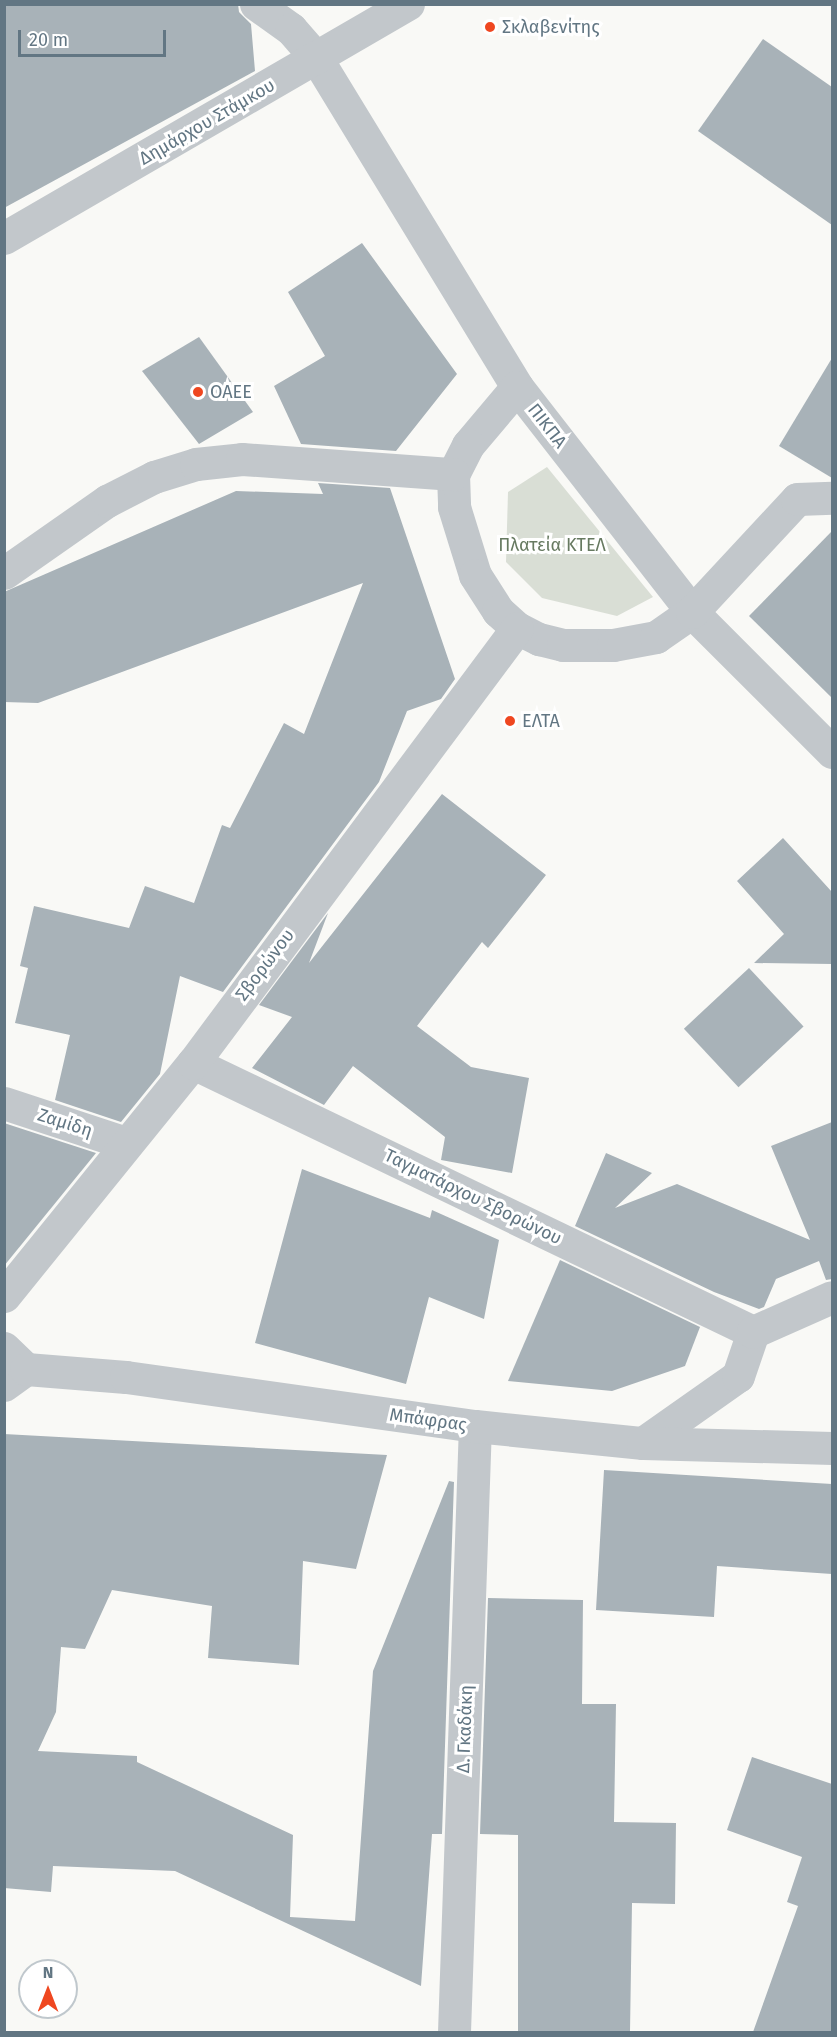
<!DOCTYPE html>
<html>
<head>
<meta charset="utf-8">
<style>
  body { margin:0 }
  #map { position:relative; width:837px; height:2037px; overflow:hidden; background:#f9f9f6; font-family:"Fira Sans",sans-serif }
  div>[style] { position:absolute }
  .green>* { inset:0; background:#d9ded5 }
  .building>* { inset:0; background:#a8b2b8; transform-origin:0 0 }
  .pedestrian>* { height:33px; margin:-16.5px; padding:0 16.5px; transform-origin:16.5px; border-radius:16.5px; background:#c2c7cb }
  .minor>* { height:33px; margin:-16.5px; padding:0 16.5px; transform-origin:16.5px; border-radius:16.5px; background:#c2c7cb }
  .tertiary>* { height:33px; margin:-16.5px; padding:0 16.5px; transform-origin:16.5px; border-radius:16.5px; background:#c2c7cb }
  .dots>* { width:16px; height:16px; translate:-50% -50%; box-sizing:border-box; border:3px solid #fff; border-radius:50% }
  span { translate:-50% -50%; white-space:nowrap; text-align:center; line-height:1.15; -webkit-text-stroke:6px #fff; paint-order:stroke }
  .poi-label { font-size:18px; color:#627683 }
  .left { translate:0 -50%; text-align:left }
  .street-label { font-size:18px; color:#627683 }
  .park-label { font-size:18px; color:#677a61 }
  .frame { position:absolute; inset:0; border:6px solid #627683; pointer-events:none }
  .north { position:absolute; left:18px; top:1959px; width:60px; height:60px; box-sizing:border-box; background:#fff; border:2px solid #c0c8cd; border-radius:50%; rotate:0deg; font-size:16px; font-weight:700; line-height:24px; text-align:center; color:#627683 }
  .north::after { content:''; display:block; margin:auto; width:21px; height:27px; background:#ef4720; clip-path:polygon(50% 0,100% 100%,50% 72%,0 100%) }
  .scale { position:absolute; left:18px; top:30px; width:148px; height:27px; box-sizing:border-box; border:3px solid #627683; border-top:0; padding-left:8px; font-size:18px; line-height:21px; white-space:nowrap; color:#627683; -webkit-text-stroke:4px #fff; paint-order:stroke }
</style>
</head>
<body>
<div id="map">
  <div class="green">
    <div style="clip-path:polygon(547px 467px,653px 597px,617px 616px,542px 598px,506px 562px,508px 492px)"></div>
  </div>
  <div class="building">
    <div style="clip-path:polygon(4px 4px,238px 4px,239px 12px,251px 24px,255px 71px,4px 208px)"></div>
    <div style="clip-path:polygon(763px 39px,832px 87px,832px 225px,698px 131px)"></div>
    <div style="clip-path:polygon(362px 243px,457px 374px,396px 451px,301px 444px,274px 386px,325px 356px,288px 292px)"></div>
    <div style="clip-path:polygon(199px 337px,253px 412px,199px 444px,142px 371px)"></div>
    <div style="clip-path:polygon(832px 358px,832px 478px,779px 446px)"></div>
    <div style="clip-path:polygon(318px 483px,390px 488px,455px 679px,441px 699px,407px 711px,379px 782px,223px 992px,180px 976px,160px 1074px,121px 1122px,55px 1100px,70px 1035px,15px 1023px,28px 968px,20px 966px,34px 906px,129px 928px,145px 886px,194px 903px,222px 825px,230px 828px,284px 723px,304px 734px,363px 583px,38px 703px,4px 702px,4px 592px,236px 491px,323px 494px)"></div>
    <div style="clip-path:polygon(832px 531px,832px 698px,749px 616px)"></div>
    <div style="clip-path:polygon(442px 794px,546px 875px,488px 948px,482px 942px,417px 1026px,471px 1067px,529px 1078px,512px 1173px,441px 1160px,445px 1137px,353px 1066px,324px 1105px,252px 1068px,292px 1017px,259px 1005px,328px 913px,309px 963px)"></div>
    <div style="clip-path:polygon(783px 838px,832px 892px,832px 964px,754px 963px,784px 934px,737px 881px)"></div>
    <div style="left:749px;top:968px;width:80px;height:89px;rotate:47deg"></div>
    <div style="clip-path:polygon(832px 1122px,832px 1279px,826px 1280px,819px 1261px,776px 1279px,764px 1307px,759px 1309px,714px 1292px,575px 1226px,606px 1153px,652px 1173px,615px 1208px,677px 1184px,810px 1240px,771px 1146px)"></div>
    <div style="clip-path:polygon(4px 1123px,96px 1153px,4px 1266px)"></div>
    <div style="clip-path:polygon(302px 1169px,430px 1218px,432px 1210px,499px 1240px,484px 1319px,429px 1297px,406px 1384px,255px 1343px)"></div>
    <div style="clip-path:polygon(560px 1260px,700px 1327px,685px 1366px,612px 1391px,508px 1381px)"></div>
    <div style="clip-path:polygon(4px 1434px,387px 1455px,356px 1569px,303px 1561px,299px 1665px,208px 1658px,212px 1606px,112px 1590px,85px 1649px,61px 1647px,56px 1712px,38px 1751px,137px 1756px,137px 1762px,293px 1835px,290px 1917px,355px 1921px,373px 1671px,449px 1481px,454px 1482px,442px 1834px,432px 1834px,421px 1986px,175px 1871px,53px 1866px,51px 1892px,4px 1888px)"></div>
    <div style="clip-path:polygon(604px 1470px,832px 1484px,832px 1574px,717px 1566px,714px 1617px,596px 1610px)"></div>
    <div style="clip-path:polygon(488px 1598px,583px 1600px,582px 1704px,616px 1704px,614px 1822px,676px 1823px,675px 1904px,632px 1903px,630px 2032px,518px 2032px,518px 1835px,480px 1834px)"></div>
    <div style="clip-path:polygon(752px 1757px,832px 1784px,832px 2032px,753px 2032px,798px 1906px,787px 1902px,802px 1857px,727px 1830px)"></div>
  </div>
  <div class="pedestrian">
    <div style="left:4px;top:1103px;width:128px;rotate:18.2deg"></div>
  </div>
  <div class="minor">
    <div style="left:256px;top:4px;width:43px;rotate:35.5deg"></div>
    <div style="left:291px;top:29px;width:40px;rotate:49deg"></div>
    <div style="left:317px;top:59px;width:384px;rotate:58.6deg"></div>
    <div style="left:517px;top:387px;width:285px;rotate:52.1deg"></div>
    <div style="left:692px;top:612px;width:198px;rotate:45deg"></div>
    <div style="left:517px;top:387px;width:76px;rotate:130.2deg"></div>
    <div style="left:468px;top:445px;width:33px;rotate:117deg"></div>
    <div style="left:453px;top:474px;width:33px;rotate:88deg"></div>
    <div style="left:454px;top:507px;width:71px;rotate:72.8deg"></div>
    <div style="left:475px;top:575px;width:43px;rotate:57.4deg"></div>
    <div style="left:498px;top:611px;width:25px;rotate:42deg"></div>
    <div style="left:517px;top:628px;width:25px;rotate:27deg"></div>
    <div style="left:539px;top:639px;width:25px;rotate:14deg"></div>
    <div style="left:563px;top:645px;width:50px"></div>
    <div style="left:613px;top:645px;width:44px;rotate:-10.5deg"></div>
    <div style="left:656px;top:637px;width:44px;rotate:-34.8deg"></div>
    <div style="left:692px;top:612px;width:154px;rotate:-47.1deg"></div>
    <div style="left:797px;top:499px;width:35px;rotate:-2deg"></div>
    <div style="left:4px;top:573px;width:126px;rotate:-35deg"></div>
    <div style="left:107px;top:501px;width:53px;rotate:-27.1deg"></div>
    <div style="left:154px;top:477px;width:44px;rotate:-17.2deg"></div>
    <div style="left:196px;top:464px;width:46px;rotate:-6.2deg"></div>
    <div style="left:242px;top:459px;width:212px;rotate:4.1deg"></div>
    <div style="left:193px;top:1063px;width:621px;rotate:25.66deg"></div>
    <div style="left:4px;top:1296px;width:300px;rotate:-51deg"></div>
    <div style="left:193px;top:1063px;width:542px;rotate:-53.32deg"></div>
    <div style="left:4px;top:1385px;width:27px;rotate:-36deg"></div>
    <div style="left:643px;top:1443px;width:116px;rotate:-35.2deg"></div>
    <div style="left:738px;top:1376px;width:46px;rotate:-71.2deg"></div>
    <div style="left:753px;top:1332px;width:86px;rotate:-23.9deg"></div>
    <div style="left:454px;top:2032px;width:606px;rotate:-88.02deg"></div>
  </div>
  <div class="tertiary">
    <div style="left:4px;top:238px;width:467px;rotate:-30.1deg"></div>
    <div style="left:4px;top:1348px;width:30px;rotate:44deg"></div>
    <div style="left:26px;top:1369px;width:100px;rotate:4.6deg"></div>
    <div style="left:126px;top:1377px;width:352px;rotate:8deg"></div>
    <div style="left:475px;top:1426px;width:169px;rotate:5.8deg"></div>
    <div style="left:643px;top:1443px;width:189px;rotate:1.5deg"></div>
  </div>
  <div class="dots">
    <div style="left:490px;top:27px;background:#ef4720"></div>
    <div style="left:198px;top:392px;background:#ef4720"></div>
    <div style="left:510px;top:721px;background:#ef4720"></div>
  </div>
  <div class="poi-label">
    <span class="left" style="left:502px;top:27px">Σκλαβενίτης</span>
    <span class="left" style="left:210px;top:392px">ΟΑΕΕ</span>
    <span class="left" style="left:522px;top:721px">ΕΛΤΑ</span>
  </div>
  <div class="street-label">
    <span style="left:207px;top:122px;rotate:-30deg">Δημάρχου Στάμκου</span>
    <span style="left:547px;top:426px;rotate:52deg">ΠΙΚΠΑ</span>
    <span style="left:265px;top:965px;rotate:-53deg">Σβορώνου</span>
    <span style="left:65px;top:1123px;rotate:18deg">Ζαμίδη</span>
    <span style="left:473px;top:1197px;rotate:26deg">Ταγματάρχου Σβορώνου</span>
    <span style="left:428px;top:1420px;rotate:8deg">Μπάφρας</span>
    <span style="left:465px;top:1729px;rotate:-88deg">Δ. Γκαδάκη</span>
  </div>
  <div class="park-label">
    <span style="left:552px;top:545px">Πλατεία ΚΤΕΛ</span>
  </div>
  <div class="frame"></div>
  <div class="north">N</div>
  <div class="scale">20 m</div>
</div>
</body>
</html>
